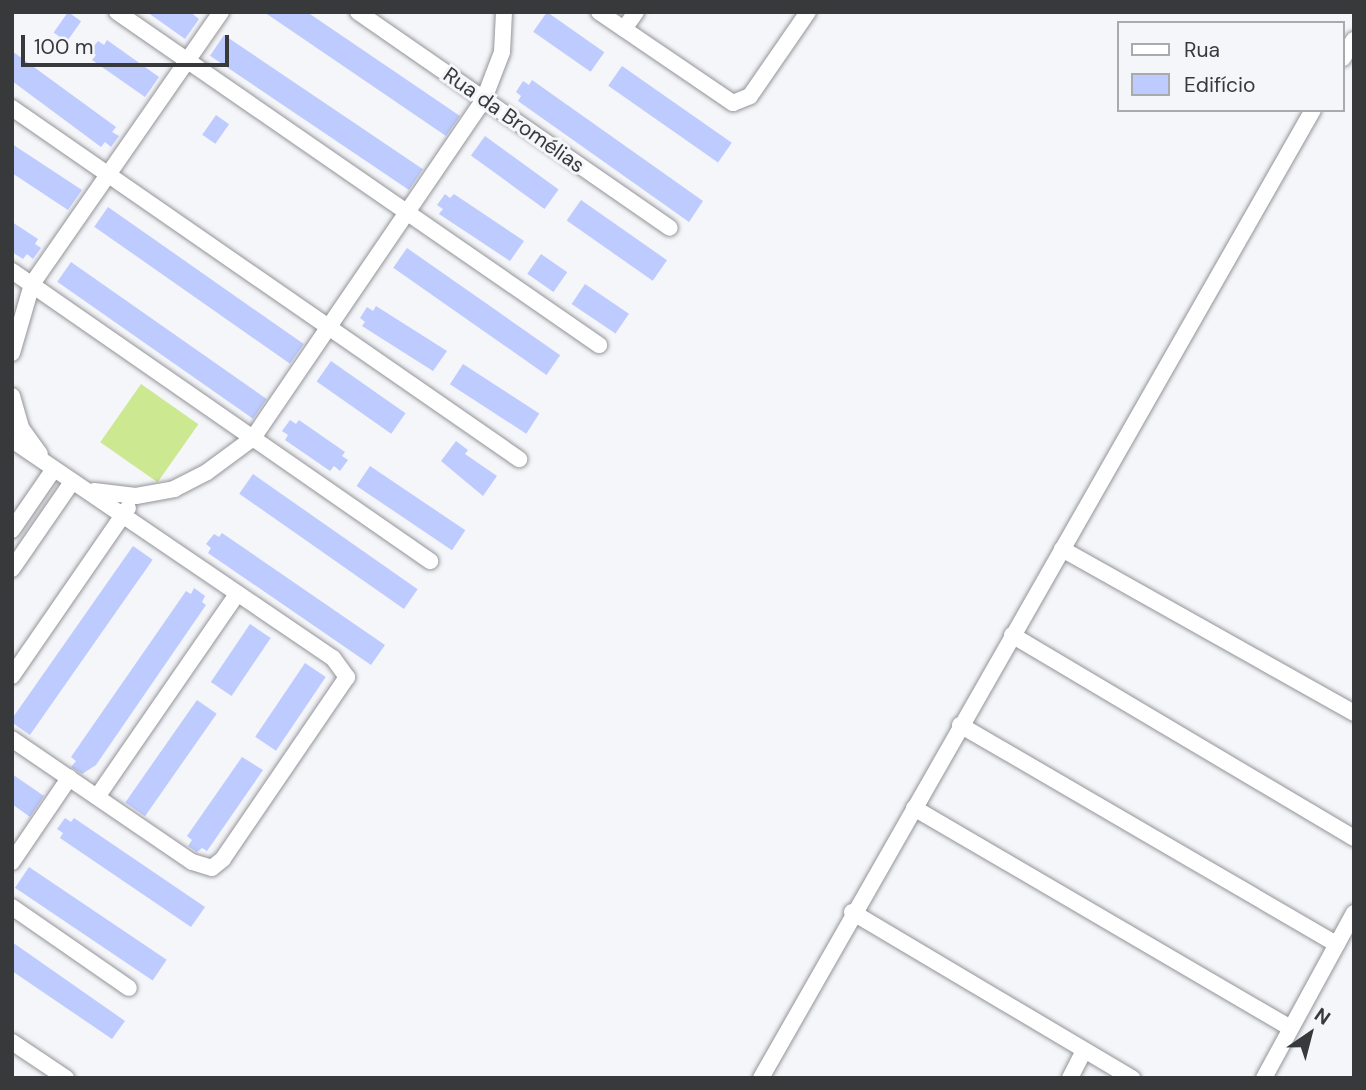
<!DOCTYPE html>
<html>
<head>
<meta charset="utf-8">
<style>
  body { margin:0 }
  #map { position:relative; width:1366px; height:1090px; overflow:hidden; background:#f5f6fa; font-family:"DM Sans",sans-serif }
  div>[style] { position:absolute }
  .green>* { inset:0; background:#cce891; transform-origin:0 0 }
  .building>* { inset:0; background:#bdcbfe; transform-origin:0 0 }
  .roads { filter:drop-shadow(0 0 2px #939498) drop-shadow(0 0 2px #939498) }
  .street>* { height:16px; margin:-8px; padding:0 8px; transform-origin:8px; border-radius:8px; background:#fff }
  span { translate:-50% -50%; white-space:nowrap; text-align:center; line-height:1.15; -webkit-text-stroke:6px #f5f6fa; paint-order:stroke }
  .street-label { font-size:21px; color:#38393a }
  .frame { position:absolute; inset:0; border:14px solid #38393a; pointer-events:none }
  .legend { position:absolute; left:1117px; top:21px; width:228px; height:91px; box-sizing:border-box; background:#f5f6fa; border:2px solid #a9aaad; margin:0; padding:9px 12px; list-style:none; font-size:21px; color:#38393a }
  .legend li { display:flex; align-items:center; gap:14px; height:35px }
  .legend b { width:35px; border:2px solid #a9aaad }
  .north { position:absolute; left:1275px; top:999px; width:70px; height:70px; -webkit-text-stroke:5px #f5f6fa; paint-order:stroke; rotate:35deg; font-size:19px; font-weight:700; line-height:28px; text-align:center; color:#38393a }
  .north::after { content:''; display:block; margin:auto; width:24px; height:32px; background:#38393a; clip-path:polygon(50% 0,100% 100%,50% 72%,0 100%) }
  .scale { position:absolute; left:21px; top:35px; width:208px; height:32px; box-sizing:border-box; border:4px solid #38393a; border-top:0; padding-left:9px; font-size:21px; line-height:24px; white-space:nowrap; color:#38393a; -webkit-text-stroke:5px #f5f6fa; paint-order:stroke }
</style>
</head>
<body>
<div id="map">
  <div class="green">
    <div style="left:141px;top:384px;width:70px;height:71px;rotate:35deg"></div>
  </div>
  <div class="building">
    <div style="left:68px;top:12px;width:16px;height:25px;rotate:35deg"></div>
    <div style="clip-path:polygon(147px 12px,190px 12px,199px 19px,185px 39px)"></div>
    <div style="clip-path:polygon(264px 12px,307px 12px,460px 116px,446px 136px)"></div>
    <div style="left:547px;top:12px;width:70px;height:24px;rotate:35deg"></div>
    <div style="left:224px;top:35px;width:240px;height:25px;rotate:34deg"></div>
    <div style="clip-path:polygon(107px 40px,159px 77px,145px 97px,92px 60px,96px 55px,90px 51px,98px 41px,104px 45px)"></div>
    <div style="clip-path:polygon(12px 51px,116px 127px,112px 132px,119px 136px,111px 147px,105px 142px,101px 147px,12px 81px)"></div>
    <div style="left:622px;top:66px;width:134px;height:24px;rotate:35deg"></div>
    <div style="clip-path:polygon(532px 80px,703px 201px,689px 222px,518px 101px,521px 96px,516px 92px,523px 81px,529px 85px)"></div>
    <div style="left:216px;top:115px;width:16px;height:24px;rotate:35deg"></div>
    <div style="left:485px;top:136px;width:91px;height:24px;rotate:36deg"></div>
    <div style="clip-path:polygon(12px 144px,82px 190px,68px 210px,12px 173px)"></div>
    <div style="clip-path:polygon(445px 194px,450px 198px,454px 194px,524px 241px,510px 261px,439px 214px,443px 209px,437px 205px)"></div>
    <div style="left:581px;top:200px;width:105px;height:25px;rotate:35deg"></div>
    <div style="left:108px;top:207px;width:239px;height:24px;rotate:35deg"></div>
    <div style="clip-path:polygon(12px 222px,38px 239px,35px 244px,41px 248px,33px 259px,27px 254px,23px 259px,12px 252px)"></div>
    <div style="left:407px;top:248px;width:187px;height:24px;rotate:35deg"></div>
    <div style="left:541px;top:254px;width:32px;height:24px;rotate:35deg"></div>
    <div style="left:71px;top:262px;width:239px;height:24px;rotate:35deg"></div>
    <div style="left:585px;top:284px;width:53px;height:24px;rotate:34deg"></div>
    <div style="clip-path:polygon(376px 306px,447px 351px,433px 371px,362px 326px,365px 322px,360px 318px,367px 307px,373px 311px)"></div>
    <div style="left:331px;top:361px;width:91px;height:25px;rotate:35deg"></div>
    <div style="left:463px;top:364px;width:91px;height:24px;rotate:33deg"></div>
    <div style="clip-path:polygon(290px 420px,296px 424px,299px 420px,345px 452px,342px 456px,348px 460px,340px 471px,334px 466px,330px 471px,285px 440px,288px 435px,282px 431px)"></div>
    <div style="clip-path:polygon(456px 441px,468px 450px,465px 454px,497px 476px,483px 496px,441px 461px)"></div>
    <div style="left:370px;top:466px;width:115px;height:24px;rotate:34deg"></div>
    <div style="left:253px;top:474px;width:201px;height:24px;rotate:35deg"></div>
    <div style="clip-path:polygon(222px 533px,385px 645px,371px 665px,208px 553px,211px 548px,206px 544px,214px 534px,219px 537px)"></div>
    <div style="left:133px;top:546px;width:24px;height:214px;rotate:35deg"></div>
    <div style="clip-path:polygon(194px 588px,205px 596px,202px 602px,206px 605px,96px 765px,82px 774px,71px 767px,76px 761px,71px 757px,186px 591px,191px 594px)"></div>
    <div style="left:250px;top:624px;width:25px;height:70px;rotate:34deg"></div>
    <div style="left:305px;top:663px;width:25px;height:89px;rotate:34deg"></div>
    <div style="left:197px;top:700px;width:24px;height:125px;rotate:35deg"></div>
    <div style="clip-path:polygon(242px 757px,263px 770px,207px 851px,202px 848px,197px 852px,188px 846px,192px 840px,187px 836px)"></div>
    <div style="clip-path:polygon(12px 774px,44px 796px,30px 817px,12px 804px)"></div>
    <div style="clip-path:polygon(65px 818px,71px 822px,74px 818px,205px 907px,191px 927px,60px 838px,63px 833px,57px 829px)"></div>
    <div style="left:29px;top:867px;width:166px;height:25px;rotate:34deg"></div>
    <div style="clip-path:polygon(12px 942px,125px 1021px,112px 1039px,12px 971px)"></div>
  </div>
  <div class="roads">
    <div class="street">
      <div style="left:117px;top:12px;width:586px;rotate:34.64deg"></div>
      <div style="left:358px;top:12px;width:379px;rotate:34.7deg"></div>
      <div style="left:599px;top:12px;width:162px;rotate:34.2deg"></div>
      <div style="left:733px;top:103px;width:18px;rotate:-22deg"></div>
      <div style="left:750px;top:96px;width:102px;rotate:-55.4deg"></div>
      <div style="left:624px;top:29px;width:21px;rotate:-55deg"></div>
      <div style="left:1343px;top:58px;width:21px;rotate:-59deg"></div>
      <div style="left:12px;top:108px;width:617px;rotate:34.7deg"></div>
      <div style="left:12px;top:271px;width:509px;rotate:34.75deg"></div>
      <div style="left:12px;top:353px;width:72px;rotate:-73.8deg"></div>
      <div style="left:32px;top:284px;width:331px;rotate:-55.2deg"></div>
      <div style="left:12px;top:396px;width:33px;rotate:74deg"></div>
      <div style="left:21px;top:428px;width:32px;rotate:54deg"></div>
      <div style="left:12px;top:440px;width:388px;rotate:34.2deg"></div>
      <div style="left:333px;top:658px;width:24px;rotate:54deg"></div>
      <div style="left:347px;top:677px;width:220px;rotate:124.3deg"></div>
      <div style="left:223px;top:859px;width:14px;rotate:141deg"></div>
      <div style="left:212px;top:868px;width:21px;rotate:-163deg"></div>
      <div style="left:192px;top:862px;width:218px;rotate:-145.7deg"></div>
      <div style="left:94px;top:491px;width:42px;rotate:6.8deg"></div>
      <div style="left:136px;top:496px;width:39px;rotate:-10deg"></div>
      <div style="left:174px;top:489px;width:37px;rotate:-27deg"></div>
      <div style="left:207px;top:472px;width:57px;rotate:-36.5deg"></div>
      <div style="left:253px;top:438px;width:410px;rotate:-55.7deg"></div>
      <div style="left:484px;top:99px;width:50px;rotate:-69deg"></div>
      <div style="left:502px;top:52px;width:40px;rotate:-87.1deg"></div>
      <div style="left:12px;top:530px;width:74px;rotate:-55.5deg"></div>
      <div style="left:1062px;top:549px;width:335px;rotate:29.3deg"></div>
      <div style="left:12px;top:569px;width:106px;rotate:-55.4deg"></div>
      <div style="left:1012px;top:635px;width:398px;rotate:30.7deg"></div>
      <div style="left:12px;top:676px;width:204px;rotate:-55.4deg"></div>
      <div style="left:960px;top:725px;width:436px;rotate:30.2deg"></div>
      <div style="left:97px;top:797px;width:247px;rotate:-55.4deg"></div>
      <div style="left:914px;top:808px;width:436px;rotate:30.3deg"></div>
      <div style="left:12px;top:862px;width:102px;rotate:-55.8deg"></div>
      <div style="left:12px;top:907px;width:142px;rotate:34.7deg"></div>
      <div style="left:852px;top:912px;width:326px;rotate:30.7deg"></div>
      <div style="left:12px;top:1042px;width:65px;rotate:33.7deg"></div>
      <div style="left:761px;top:1078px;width:1114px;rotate:-60.31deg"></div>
      <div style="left:1070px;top:1078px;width:28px;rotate:-63deg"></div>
      <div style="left:1264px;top:1078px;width:188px;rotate:-61.4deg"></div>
    </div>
  </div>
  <div class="street-label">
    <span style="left:514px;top:120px;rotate:35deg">Rua da Bromélias</span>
  </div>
  <div class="frame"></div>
  <ul class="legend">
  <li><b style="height:9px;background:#fff"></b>Rua</li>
  <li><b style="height:19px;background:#bdcbfe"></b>Edifício</li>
  </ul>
  <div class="north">N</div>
  <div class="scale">100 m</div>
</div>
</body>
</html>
